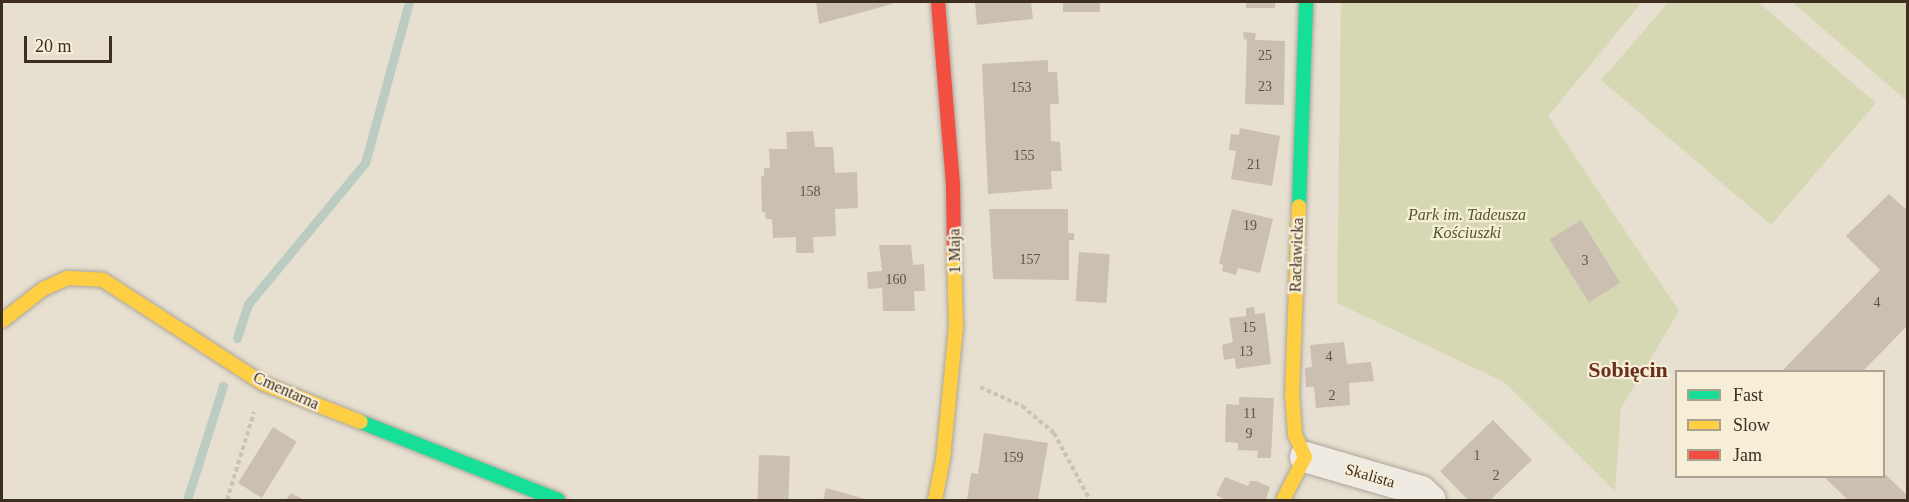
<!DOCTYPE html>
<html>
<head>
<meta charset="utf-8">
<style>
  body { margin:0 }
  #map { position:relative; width:1909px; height:502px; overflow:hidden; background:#e7e0d1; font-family:Georgia,serif }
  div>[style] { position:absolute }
  .green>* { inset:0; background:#d6d7b3 }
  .stream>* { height:9px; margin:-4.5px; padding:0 4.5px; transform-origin:4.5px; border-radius:4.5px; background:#bcccc2 }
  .building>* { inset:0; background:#cbbfb2; transform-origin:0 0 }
  .path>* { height:4px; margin-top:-2px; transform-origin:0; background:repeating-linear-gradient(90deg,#c8c2b9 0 4.5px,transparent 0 7.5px) }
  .roads { filter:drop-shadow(0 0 2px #ada599) drop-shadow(0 0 2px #ada599) }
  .street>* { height:30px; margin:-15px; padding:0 15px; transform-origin:15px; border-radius:15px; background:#efebe3 }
  .fast>* { height:14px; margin:-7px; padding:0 7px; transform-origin:7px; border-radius:7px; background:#16e098 }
  .slow>* { height:14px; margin:-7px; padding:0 7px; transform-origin:7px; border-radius:7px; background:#ffcf43 }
  .jam>* { height:14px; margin:-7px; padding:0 7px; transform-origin:7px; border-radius:7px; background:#f24e42 }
  span { translate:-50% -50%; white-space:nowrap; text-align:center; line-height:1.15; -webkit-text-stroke:4.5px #f7eed8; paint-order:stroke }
  .number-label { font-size:14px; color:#605244 }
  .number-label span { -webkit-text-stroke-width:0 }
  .park-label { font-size:16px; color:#4d5a26; font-style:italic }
  .street-label { font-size:16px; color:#3d2e20 }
  .district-label { font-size:22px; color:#6b2e1e; font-weight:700 }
  .frame { position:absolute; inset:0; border:3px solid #3d2e20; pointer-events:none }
  .legend { position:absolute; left:1675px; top:370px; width:210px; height:108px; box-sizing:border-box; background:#f7eed8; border:2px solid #ada18e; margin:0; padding:8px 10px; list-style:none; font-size:18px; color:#3d2e20 }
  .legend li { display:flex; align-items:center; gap:12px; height:30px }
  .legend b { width:30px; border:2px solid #ada18e }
  .scale { position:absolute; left:24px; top:36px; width:88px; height:27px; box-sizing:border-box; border:3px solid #3d2e20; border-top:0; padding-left:8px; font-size:18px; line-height:21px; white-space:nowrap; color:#3d2e20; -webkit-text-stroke:4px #f7eed8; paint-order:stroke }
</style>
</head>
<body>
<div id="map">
  <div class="green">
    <div style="clip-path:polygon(1341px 2px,1642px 2px,1548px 116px,1679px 311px,1621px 408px,1615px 491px,1504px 382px,1337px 303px)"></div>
    <div style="clip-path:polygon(1669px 2px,1758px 2px,1876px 103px,1771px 225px,1601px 80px)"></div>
    <div style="clip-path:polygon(1792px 2px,1907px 2px,1907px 101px)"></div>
  </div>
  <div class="stream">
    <div style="left:237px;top:338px;width:36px;rotate:-72deg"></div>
    <div style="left:248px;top:304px;width:183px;rotate:-50.3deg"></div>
    <div style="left:365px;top:163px;width:167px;rotate:-74.7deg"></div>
    <div style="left:187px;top:500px;width:120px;rotate:-72.5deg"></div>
  </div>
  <div class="building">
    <div style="clip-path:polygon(816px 2px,892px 2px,892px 4px,819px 24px)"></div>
    <div style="clip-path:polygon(975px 2px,1031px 2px,1033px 19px,977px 25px)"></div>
    <div style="left:1063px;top:2px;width:37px;height:10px"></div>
    <div style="left:1246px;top:2px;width:29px;height:6px"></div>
    <div style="clip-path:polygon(1243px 32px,1256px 33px,1255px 40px,1285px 41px,1284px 105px,1245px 104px,1247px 40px,1244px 39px)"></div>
    <div style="clip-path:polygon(1048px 60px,1048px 72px,1057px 72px,1059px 104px,1050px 104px,1051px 141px,1060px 142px,1062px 171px,1051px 171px,1052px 189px,988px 194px,982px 64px)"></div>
    <div style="clip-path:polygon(1240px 128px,1280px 136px,1272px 186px,1231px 179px,1236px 151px,1229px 150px,1231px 134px,1239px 135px)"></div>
    <div style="clip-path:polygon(813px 131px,815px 147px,833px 147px,835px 173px,857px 172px,858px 208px,835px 209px,836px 236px,813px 237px,814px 253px,796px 253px,796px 237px,773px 238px,772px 219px,766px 219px,765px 212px,762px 212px,761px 176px,764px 176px,764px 168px,770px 168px,769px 149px,787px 149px,786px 132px)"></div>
    <div style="clip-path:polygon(1889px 194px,1908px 211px,1908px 325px,1862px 372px,1781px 372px,1880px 270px,1846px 236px)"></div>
    <div style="clip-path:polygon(989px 209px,1068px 209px,1068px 233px,1074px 233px,1074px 240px,1069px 240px,1069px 280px,993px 279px)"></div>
    <div style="clip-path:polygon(1232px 209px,1273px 219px,1260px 273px,1238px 268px,1236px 275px,1222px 271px,1223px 265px,1219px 263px)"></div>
    <div style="left:1581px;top:220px;width:74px;height:37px;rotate:58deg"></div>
    <div style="clip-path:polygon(879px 245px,911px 245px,913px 265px,924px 264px,925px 291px,914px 291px,915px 311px,883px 311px,882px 288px,868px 289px,867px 272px,882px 271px)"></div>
    <div style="left:1079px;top:252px;width:31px;height:49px;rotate:4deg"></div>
    <div style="clip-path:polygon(1254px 307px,1255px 314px,1265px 313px,1271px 364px,1236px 369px,1235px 358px,1224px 360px,1222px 345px,1233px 342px,1229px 318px,1246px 316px,1246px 308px)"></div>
    <div style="clip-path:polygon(1344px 342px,1347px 364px,1371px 362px,1374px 381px,1349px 383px,1350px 405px,1316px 408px,1314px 387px,1306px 387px,1305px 368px,1312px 367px,1310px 345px)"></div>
    <div style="clip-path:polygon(1239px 397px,1274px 398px,1271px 458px,1257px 458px,1258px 451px,1238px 450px,1238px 443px,1225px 442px,1226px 404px,1239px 405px)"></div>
    <div style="clip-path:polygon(1493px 420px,1532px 460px,1490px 500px,1468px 500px,1440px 471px)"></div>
    <div style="left:273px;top:427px;width:28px;height:66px;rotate:32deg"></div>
    <div style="clip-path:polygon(984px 433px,1048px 443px,1038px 500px,967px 500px,971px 473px,978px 474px)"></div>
    <div style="left:759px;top:455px;width:31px;height:45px;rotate:2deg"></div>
    <div style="clip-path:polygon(1884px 473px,1908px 496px,1908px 500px,1848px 500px,1823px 476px,1884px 476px)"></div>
    <div style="clip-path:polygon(1225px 477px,1248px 486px,1250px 481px,1256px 481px,1270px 487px,1266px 500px,1226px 500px,1216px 495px)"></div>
    <div style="clip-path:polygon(826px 488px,869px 500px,823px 500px)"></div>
    <div style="clip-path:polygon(291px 493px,304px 500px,286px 500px)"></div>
  </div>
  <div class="path">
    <div style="left:980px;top:387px;width:46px;rotate:24.3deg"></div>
    <div style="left:1022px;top:406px;width:42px;rotate:40.2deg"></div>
    <div style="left:1054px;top:433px;width:76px;rotate:61.8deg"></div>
    <div style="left:227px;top:500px;width:92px;rotate:-72.9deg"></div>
  </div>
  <div class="roads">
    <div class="street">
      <div style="left:1305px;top:457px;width:121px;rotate:16.3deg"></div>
      <div style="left:1421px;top:491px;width:13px;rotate:42deg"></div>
    </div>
    <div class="fast">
      <div style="left:1299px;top:206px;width:204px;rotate:-88deg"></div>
      <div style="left:361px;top:422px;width:212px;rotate:21.6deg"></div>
    </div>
    <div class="slow">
      <div style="left:2px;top:321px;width:52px;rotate:-38deg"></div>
      <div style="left:43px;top:289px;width:27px;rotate:-24deg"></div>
      <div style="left:68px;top:278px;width:35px;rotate:3deg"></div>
      <div style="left:103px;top:280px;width:189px;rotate:32.9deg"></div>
      <div style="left:262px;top:383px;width:106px;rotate:21.5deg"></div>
      <div style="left:935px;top:500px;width:42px;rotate:-79deg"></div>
      <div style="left:943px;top:459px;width:133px;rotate:-84.4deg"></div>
      <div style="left:956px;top:327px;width:78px;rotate:-91.5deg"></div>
      <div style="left:1283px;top:500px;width:48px;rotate:-62.9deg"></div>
      <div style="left:1305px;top:457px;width:24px;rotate:-114deg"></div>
      <div style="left:1295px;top:435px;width:39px;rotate:-94deg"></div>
      <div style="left:1292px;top:396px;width:190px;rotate:-87.9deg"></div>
    </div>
    <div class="jam">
      <div style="left:938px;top:2px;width:183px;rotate:85.3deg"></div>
      <div style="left:953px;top:184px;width:65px;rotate:89.1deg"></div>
    </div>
  </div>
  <div class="number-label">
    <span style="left:1265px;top:56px">25</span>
    <span style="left:1265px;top:87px">23</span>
    <span style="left:1021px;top:88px">153</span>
    <span style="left:1024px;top:156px">155</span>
    <span style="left:1254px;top:165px">21</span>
    <span style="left:810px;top:192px">158</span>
    <span style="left:1250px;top:226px">19</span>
    <span style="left:1030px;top:260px">157</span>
    <span style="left:1585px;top:261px">3</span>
    <span style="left:896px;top:280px">160</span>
    <span style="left:1877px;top:303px">4</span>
    <span style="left:1249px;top:328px">15</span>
    <span style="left:1246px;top:352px">13</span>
    <span style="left:1329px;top:357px">4</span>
    <span style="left:1332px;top:396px">2</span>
    <span style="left:1250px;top:414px">11</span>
    <span style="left:1249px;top:434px">9</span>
    <span style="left:1477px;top:456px">1</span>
    <span style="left:1013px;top:458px">159</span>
    <span style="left:1496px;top:476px">2</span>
  </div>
  <div class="park-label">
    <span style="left:1467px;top:224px">Park im. Tadeusza<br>Kościuszki</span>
  </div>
  <div class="street-label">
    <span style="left:955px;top:251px;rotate:-91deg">1 Maja</span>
    <span style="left:1297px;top:255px;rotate:-88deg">Racławicka</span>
    <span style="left:286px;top:391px;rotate:24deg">Cmentarna</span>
    <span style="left:1370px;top:476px;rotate:16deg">Skalista</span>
  </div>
  <div class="district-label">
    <span style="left:1628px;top:370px">Sobięcin</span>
  </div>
  <div class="frame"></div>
  <ul class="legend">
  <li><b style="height:8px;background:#16e098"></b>Fast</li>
  <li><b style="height:8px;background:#ffcf43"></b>Slow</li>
  <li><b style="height:8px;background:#f24e42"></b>Jam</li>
  </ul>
  <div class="scale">20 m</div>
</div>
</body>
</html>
